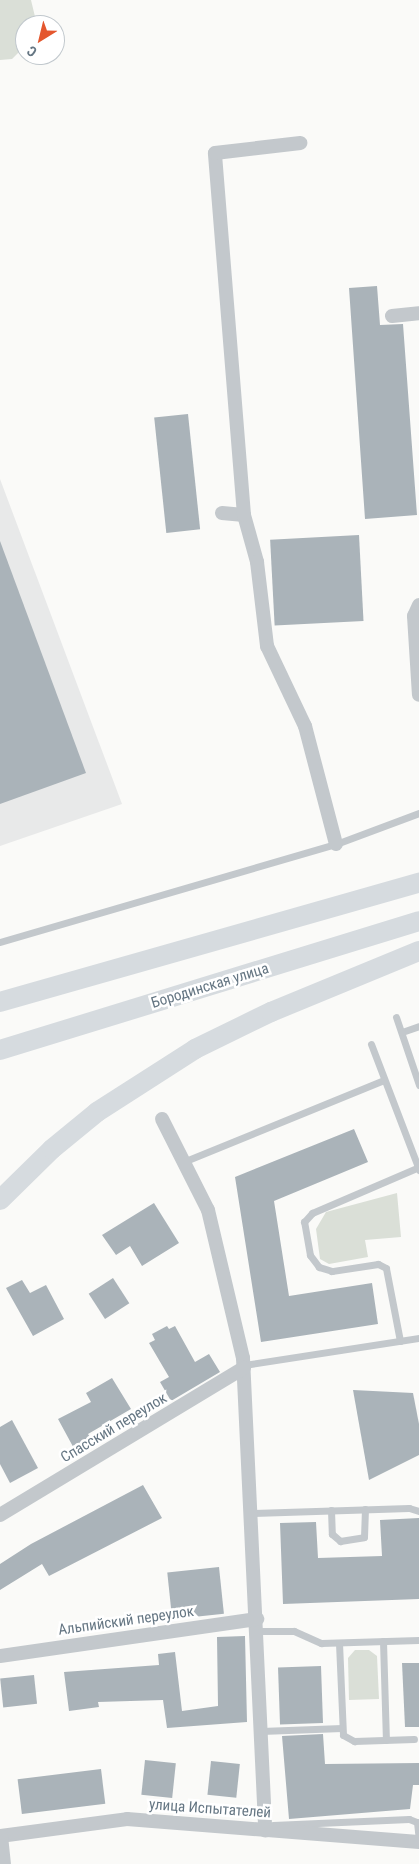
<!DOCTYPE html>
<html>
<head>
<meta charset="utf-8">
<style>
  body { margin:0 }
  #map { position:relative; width:419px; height:1864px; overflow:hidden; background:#fafaf8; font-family:"Roboto Condensed",sans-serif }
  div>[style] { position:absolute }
  .built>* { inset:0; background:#e8e9e9 }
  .green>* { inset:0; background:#dadfd7 }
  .building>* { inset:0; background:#aab3b9; transform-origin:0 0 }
  .lane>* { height:7px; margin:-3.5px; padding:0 3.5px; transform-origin:3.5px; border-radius:3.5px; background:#c3c8cc }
  .street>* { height:14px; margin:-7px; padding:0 7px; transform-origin:7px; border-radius:7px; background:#c3c8cc }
  .secondary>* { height:20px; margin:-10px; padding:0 10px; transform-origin:10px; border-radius:10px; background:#d6dbdf }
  span { translate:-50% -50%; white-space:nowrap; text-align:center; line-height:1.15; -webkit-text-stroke:5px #fff; paint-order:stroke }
  .street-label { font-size:15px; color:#657683 }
  .north { position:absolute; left:15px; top:15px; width:50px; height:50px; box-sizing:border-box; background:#fff; border:1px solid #c1c8cd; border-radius:50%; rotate:216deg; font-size:14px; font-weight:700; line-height:20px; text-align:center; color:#657683 }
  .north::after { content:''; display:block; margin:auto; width:18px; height:22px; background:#e4572e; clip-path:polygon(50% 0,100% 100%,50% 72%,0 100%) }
</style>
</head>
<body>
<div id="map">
  <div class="built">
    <div style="clip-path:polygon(0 479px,122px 804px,0 846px)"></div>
  </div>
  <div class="green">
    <div style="clip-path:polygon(0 0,31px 0,37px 25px,25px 25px,25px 46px,12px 59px,0 60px)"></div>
    <div style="clip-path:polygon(397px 1193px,401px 1237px,365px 1240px,368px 1257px,329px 1264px,320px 1259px,316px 1229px,326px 1212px)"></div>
    <div style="clip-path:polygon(355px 1650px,369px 1650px,377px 1656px,379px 1699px,349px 1700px,348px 1658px)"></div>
  </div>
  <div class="building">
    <div style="clip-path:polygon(377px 286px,380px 325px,403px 324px,417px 515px,365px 519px,349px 288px)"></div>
    <div style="left:188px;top:414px;width:116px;height:34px;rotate:84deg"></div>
    <div style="left:359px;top:535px;width:86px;height:89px;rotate:87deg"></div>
    <div style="clip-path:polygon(0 541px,86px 773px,0 804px)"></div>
    <div style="clip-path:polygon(354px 1129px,368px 1162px,274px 1201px,289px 1296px,372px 1283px,378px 1324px,261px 1342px,235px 1177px)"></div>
    <div style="clip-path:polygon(154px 1203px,179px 1243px,142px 1266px,130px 1246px,116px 1255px,102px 1235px)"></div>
    <div style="left:113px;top:1278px;width:30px;height:29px;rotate:57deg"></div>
    <div style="clip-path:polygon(22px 1280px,30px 1293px,46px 1285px,64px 1319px,33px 1336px,6px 1288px)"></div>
    <div style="clip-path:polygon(167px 1326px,169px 1329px,175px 1326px,195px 1362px,209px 1354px,220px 1372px,171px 1401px,160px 1382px,169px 1377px,149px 1343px,155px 1340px,152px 1334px)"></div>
    <div style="clip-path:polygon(112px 1378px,131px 1409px,88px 1434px,94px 1444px,77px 1454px,58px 1419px,91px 1402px,86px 1393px)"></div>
    <div style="clip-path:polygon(353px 1390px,413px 1393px,419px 1424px,419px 1455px,369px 1480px)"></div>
    <div style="clip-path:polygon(12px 1420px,38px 1468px,10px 1483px,0 1464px,0 1427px)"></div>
    <div style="clip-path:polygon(143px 1485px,162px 1518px,49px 1576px,42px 1564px,0 1590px,0 1564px,31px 1544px)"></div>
    <div style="clip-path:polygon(419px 1518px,419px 1599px,283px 1604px,280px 1523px,316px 1522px,318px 1558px,382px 1556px,380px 1520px)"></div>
    <div style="left:219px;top:1567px;width:47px;height:52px;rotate:84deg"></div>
    <div style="clip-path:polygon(245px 1636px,247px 1722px,167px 1728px,163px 1700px,98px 1702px,99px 1707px,69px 1711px,64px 1672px,159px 1665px,158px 1654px,175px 1652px,182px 1711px,218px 1706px,217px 1637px)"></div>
    <div style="clip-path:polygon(402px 1663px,419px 1663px,419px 1727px,405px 1727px)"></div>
    <div style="left:321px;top:1666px;width:57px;height:43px;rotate:88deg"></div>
    <div style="left:34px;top:1675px;width:29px;height:34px;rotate:84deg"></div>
    <div style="clip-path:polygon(323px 1734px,325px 1764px,419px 1763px,419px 1785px,413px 1785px,410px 1809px,289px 1819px,282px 1736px)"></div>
    <div style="left:145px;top:1760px;width:31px;height:35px;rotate:6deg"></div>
    <div style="left:211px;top:1761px;width:29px;height:34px;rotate:6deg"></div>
    <div style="left:101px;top:1769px;width:35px;height:84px;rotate:83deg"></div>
  </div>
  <div class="lane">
    <div style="left:0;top:942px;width:350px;rotate:-16.3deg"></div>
    <div style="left:336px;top:844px;width:89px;rotate:-20.5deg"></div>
    <div style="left:396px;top:1017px;width:72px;rotate:71.3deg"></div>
    <div style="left:402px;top:1032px;width:18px;rotate:-19deg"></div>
    <div style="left:371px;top:1044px;width:135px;rotate:69.1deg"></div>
    <div style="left:183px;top:1162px;width:217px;rotate:-22.2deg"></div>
    <div style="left:400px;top:1341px;width:74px;rotate:-100.9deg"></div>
    <div style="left:386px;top:1268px;width:9px;rotate:-153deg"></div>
    <div style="left:378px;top:1264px;width:47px;rotate:171.3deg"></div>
    <div style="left:332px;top:1271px;width:14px;rotate:-163deg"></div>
    <div style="left:319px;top:1267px;width:15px;rotate:-127deg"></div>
    <div style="left:310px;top:1255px;width:34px;rotate:-100deg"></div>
    <div style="left:304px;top:1222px;width:12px;rotate:-48deg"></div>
    <div style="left:312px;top:1213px;width:116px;rotate:-23.3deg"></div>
    <div style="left:244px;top:1365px;width:177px;rotate:-8.8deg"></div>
    <div style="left:331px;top:1510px;width:24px;rotate:88deg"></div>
    <div style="left:332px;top:1534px;width:11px;rotate:41deg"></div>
    <div style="left:340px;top:1541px;width:24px;rotate:-9deg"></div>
    <div style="left:364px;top:1537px;width:28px;rotate:-88deg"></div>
    <div style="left:253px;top:1513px;width:156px;rotate:-1.8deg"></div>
    <div style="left:409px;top:1508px;width:10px;rotate:17deg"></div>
    <div style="left:257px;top:1631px;width:37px"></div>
    <div style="left:294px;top:1631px;width:30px;rotate:24deg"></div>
    <div style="left:321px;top:1643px;width:98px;rotate:-1.8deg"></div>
    <div style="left:383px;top:1641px;width:99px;rotate:88.3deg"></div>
    <div style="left:339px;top:1643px;width:92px;rotate:87.5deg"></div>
    <div style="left:343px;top:1735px;width:13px;rotate:29deg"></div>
    <div style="left:354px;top:1741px;width:60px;rotate:-1.9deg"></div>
    <div style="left:261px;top:1731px;width:81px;rotate:-2.1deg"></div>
    <div style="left:273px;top:1825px;width:136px;rotate:-2.5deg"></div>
    <div style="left:409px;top:1819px;width:9px;rotate:21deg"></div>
    <div style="left:417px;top:1822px;width:20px;rotate:84deg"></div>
  </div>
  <div class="street">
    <div style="left:392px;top:316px;width:27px;rotate:-6deg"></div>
    <div style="left:222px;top:513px;width:22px;rotate:5deg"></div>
    <div style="left:244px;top:515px;width:49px;rotate:74.5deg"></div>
    <div style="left:257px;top:562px;width:85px;rotate:83.2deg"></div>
    <div style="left:267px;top:646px;width:89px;rotate:64.6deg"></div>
    <div style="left:305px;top:726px;width:122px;rotate:75.3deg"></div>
    <div style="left:244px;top:515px;width:363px;rotate:-94.6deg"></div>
    <div style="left:215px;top:153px;width:86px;rotate:-6.7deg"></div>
    <div style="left:419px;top:605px;width:12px;rotate:114deg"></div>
    <div style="left:414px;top:616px;width:79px;rotate:86.4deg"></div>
    <div style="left:162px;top:1119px;width:102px;rotate:63.2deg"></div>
    <div style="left:208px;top:1210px;width:152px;rotate:76.7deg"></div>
    <div style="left:243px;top:1358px;width:473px;rotate:87.3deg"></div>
    <div style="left:0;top:1515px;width:285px;rotate:-31.1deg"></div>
    <div style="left:0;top:1656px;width:260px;rotate:-8.2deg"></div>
    <div style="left:0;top:1836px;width:128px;rotate:-7.6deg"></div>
    <div style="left:127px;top:1819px;width:293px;rotate:4.5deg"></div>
    <div style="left:1px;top:1836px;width:28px;rotate:84deg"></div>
  </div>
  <div class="secondary">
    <div style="left:0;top:1002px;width:436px;rotate:-15.9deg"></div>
    <div style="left:0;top:1050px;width:438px;rotate:-17.1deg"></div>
    <div style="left:0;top:1200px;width:73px;rotate:-44.4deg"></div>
    <div style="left:52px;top:1149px;width:58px;rotate:-39.4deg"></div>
    <div style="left:97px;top:1112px;width:117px;rotate:-32.7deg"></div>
    <div style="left:195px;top:1049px;width:85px;rotate:-26deg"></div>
    <div style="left:271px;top:1012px;width:160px;rotate:-22.4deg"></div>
  </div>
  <div class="street-label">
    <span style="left:210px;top:986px;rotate:-17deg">Бородинская улица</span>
    <span style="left:114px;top:1428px;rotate:-31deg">Спасский переулок</span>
    <span style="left:126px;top:1621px;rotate:-8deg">Альпийский переулок</span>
    <span style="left:210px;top:1809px;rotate:4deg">улица Испытателей</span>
  </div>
  <div class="north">С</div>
</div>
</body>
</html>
